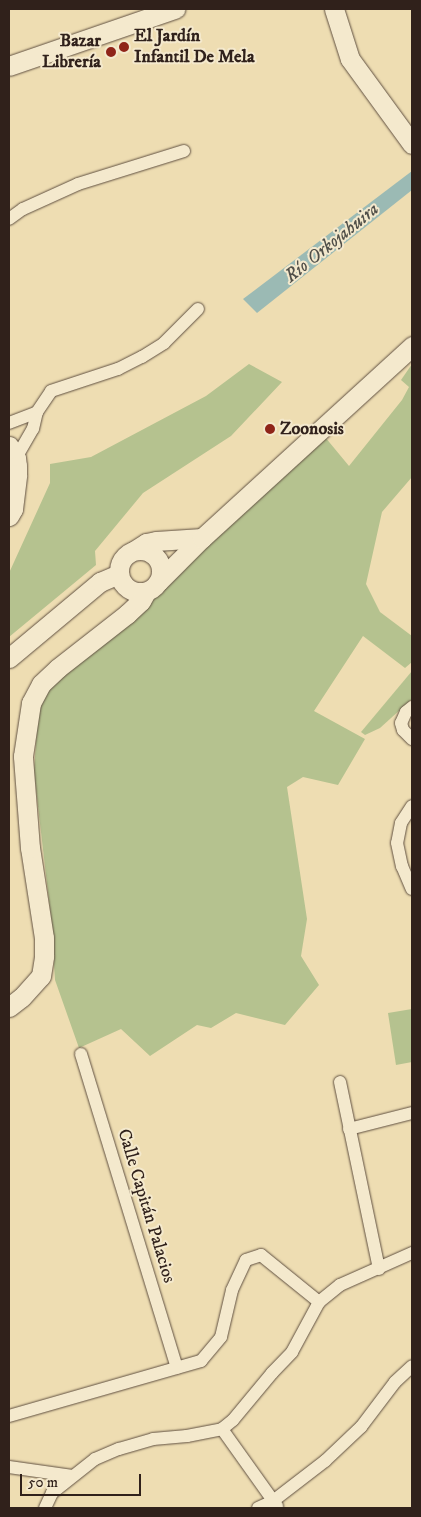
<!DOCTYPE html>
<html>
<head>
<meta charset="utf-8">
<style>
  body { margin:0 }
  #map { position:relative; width:421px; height:1517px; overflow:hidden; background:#eeddb2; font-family:"IM FELL DW Pica",serif }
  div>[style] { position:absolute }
  .green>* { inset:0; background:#b5c28f }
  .water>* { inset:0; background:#9bbab4 }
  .roads { filter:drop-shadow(0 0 1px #605041) drop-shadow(0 0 1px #605041) }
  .street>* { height:12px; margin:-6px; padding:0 6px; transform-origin:6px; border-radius:6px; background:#f4e9cd }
  .secondary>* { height:19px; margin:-9.5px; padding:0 9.5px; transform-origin:9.5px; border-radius:9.5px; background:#f4e9cd }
  .secondary>.ring { margin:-9.5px; padding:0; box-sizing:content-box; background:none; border:19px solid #f4e9cd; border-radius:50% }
  .dots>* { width:14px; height:14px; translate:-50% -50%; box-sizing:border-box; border:2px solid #f4e9cd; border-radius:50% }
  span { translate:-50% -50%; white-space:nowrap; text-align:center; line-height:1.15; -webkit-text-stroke:4px #f4e9cd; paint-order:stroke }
  .poi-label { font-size:18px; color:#30211b; font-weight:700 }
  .left { translate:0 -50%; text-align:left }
  .right { translate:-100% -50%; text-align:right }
  .street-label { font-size:18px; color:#30211b }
  .water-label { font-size:19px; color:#504f49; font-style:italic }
  .frame { position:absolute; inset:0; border:10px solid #30211b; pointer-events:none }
  .scale { position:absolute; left:20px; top:1474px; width:121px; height:22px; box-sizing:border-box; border:2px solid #30211b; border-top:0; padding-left:6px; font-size:15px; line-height:18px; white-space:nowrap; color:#30211b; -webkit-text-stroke:4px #f4e9cd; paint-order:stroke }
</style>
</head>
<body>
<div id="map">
  <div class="green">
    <div style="clip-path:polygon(249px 364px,282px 382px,231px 436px,143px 493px,95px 551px,96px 565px,9px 637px,9px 573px,50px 483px,50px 464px,91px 457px,206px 396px)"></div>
    <div style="clip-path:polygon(412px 364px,412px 477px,382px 512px,366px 584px,380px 612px,412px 636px,412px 662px,405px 668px,363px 636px,314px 711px,365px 739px,338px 785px,303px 777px,287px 787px,307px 919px,301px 956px,319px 985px,285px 1025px,236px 1013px,211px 1028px,197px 1025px,150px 1056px,121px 1029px,79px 1048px,55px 980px,51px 918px,34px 772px,38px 712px,47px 691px,170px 579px,320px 431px,349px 466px,402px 400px,409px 387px,401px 380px)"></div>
    <div style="clip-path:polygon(412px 671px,412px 699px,380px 728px,365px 735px,361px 732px)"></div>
    <div style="clip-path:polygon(412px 1009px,412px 1062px,396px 1065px,388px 1013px)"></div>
  </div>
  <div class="water">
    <div style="clip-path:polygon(412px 171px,412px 190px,257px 313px,243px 299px)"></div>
  </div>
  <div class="roads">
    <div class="street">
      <div style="left:9px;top:219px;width:17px;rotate:-36deg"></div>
      <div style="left:23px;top:209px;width:60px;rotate:-24.4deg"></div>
      <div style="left:78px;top:184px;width:111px;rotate:-17.3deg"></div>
      <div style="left:9px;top:423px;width:30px;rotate:-21deg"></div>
      <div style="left:16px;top:458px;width:34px;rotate:-60deg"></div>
      <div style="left:33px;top:429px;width:17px;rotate:-77deg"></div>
      <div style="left:37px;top:412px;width:25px;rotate:-56deg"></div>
      <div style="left:51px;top:391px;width:71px;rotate:-18.2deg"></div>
      <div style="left:118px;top:369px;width:27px;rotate:-27deg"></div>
      <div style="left:142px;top:357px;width:26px;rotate:-32deg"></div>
      <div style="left:164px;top:343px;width:48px;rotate:-45deg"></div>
      <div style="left:412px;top:707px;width:8px;rotate:140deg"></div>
      <div style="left:406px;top:712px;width:12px;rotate:114deg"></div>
      <div style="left:401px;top:723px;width:7px;rotate:74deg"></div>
      <div style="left:403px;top:730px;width:13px;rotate:45deg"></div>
      <div style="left:412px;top:806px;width:20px;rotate:123deg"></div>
      <div style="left:401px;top:823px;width:20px;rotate:101deg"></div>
      <div style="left:397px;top:843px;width:24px;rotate:78deg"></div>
      <div style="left:402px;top:866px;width:25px;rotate:67deg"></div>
      <div style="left:81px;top:1054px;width:328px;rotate:73deg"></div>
      <div style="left:340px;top:1082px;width:191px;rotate:78.2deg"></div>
      <div style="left:349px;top:1129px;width:65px;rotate:-14.3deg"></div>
      <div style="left:9px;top:1416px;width:200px;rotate:-16deg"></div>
      <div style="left:201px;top:1361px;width:31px;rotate:-50deg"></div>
      <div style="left:221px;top:1337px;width:48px;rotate:-76.8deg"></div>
      <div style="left:232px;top:1290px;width:33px;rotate:-65deg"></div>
      <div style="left:246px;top:1260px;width:16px;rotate:-18deg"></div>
      <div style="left:261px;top:1255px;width:75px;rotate:39deg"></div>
      <div style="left:222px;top:1429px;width:95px;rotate:54.5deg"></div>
      <div style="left:9px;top:1467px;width:64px;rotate:8.1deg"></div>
      <div style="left:45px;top:1508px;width:17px;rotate:-65deg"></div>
      <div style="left:52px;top:1493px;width:55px;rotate:-38.3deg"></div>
      <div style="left:95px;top:1459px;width:26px;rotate:-23deg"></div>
      <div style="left:119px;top:1449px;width:35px;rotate:-16deg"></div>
      <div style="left:153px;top:1439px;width:34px;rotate:-5deg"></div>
      <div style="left:187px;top:1436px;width:36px;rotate:-11deg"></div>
      <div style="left:222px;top:1429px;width:14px;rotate:-39deg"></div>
      <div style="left:233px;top:1420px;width:61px;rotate:-50.3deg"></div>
      <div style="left:272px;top:1373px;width:29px;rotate:-46deg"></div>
      <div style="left:292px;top:1352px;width:57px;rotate:-61.6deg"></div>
      <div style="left:319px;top:1302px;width:27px;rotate:-39deg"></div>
      <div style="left:340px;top:1285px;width:79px;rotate:-24deg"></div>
      <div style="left:258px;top:1508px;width:17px;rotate:-25deg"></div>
      <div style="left:273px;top:1501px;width:66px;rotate:-37.6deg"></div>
      <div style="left:325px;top:1461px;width:50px;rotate:-43.4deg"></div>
      <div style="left:361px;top:1427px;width:56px;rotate:-52.9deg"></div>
      <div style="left:395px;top:1382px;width:23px;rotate:-43deg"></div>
    </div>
    <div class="secondary">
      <div style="left:334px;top:9px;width:52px;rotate:72.3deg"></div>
      <div style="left:350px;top:59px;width:105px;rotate:53.9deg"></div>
      <div style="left:9px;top:66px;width:176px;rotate:-19deg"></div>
      <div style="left:9px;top:446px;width:14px;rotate:60deg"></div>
      <div style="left:16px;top:458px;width:8px;rotate:83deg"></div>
      <div style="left:17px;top:466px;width:8px;rotate:90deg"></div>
      <div style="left:17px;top:474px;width:16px;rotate:120deg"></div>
      <div style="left:9px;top:516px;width:8px;rotate:-60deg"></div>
      <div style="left:13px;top:509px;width:35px;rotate:-83deg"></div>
      <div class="ring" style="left:119px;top:550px;width:23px;height:23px"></div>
      <div style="left:135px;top:550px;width:13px;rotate:-32deg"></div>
      <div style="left:146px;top:543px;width:10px;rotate:-11deg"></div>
      <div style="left:156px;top:541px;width:46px;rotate:-3.7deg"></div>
      <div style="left:159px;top:581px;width:61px;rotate:-45deg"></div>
      <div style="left:202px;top:538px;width:285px;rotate:-42.4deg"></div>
      <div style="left:9px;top:658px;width:119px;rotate:-39.9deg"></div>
      <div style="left:100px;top:582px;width:21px;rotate:-23deg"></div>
      <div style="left:9px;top:1007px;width:16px;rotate:-38deg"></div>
      <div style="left:22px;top:997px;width:28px;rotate:-48deg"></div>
      <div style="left:41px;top:976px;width:20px;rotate:-81deg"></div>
      <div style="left:44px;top:956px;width:18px;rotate:-90deg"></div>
      <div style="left:44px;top:938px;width:91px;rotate:-98.8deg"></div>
      <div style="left:30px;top:848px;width:92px;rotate:-94.4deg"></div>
      <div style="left:23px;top:756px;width:54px;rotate:-81.4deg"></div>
      <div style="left:31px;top:703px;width:21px;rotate:-62deg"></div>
      <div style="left:41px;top:684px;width:23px;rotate:-43deg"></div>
      <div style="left:58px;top:668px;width:88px;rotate:-38deg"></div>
      <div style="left:127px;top:614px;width:19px;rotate:-43deg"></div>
      <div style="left:141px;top:601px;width:10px;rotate:-61deg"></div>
    </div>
  </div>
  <div class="dots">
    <div style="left:124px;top:47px;background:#8f2418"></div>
    <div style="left:111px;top:52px;background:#8f2418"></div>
    <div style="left:270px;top:429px;background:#8f2418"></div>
  </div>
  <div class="poi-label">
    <span class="left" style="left:134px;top:47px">El Jardín<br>Infantil De Mela</span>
    <span class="right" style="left:101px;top:52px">Bazar<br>Librería</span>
    <span class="left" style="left:280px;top:429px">Zoonosis</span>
  </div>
  <div class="street-label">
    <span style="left:146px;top:1206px;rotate:73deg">Calle Capitán Palacios</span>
  </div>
  <div class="water-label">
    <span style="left:332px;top:243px;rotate:-39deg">Río Orkojahuira</span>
  </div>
  <div class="frame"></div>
  <div class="scale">50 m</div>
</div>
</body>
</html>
